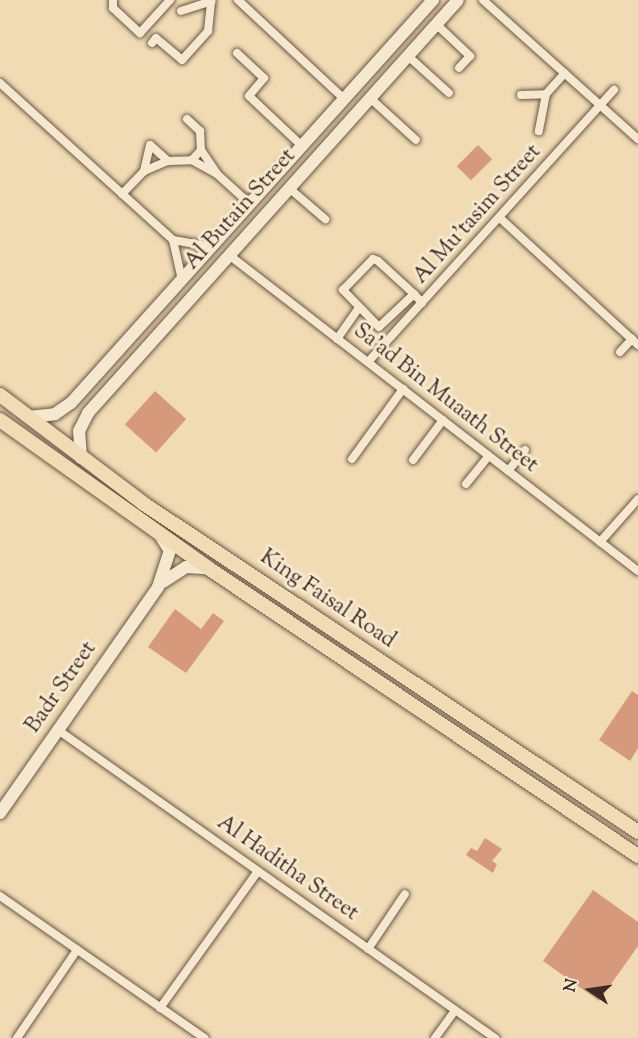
<!DOCTYPE html>
<html>
<head>
<meta charset="utf-8">
<style>
  body { margin:0 }
  #map { position:relative; width:638px; height:1038px; overflow:hidden; background:#f0dbb4; font-family:"Sorts Mill Goudy",serif }
  div>[style] { position:absolute }
  .building>* { inset:0; background:#d6997c; transform-origin:0 0 }
  .roads { filter:drop-shadow(0 0 2px #6a5646) drop-shadow(0 0 2px #6a5646) }
  .street>* { height:8px; margin:-4px; padding:0 4px; transform-origin:4px; border-radius:4px; background:#f5e8ce }
  .secondary>* { height:12px; margin:-6px; padding:0 6px; transform-origin:6px; border-radius:6px; background:#f5e8ce }
  .primary>* { height:14px; margin:-7px; padding:0 7px; transform-origin:7px; border-radius:7px; background:#f0dbb4 }
  span { translate:-50% -50%; white-space:nowrap; text-align:center; line-height:1.15; -webkit-text-stroke:6px #f5e8ce; paint-order:stroke }
  .street-label { font-size:22px; color:#3e2a22 }
  .north { position:absolute; left:560px; top:960px; width:60px; height:60px; -webkit-text-stroke:4px #f5e8ce; paint-order:stroke; rotate:283deg; font-size:16px; font-weight:700; line-height:24px; text-align:center; color:#3e2a22 }
  .north::after { content:''; display:block; margin:auto; width:21px; height:27px; background:#3e2a22; clip-path:polygon(50% 0,100% 100%,50% 72%,0 100%) }
</style>
</head>
<body>
<div id="map">
  <div class="building">
    <div style="left:478px;top:145px;width:20px;height:30px;rotate:45deg"></div>
    <div style="left:155px;top:391px;width:42px;height:45px;rotate:42deg"></div>
    <div style="clip-path:polygon(175px 609px,201px 629px,213px 613px,224px 621px,186px 673px,148px 647px)"></div>
    <div style="clip-path:polygon(632px 691px,638px 695px,638px 748px,630px 761px,599px 740px)"></div>
    <div style="clip-path:polygon(485px 838px,502px 849px,492px 861px,497px 864px,493px 873px,466px 855px,471px 848px,477px 851px)"></div>
    <div style="clip-path:polygon(593px 890px,638px 922px,638px 946px,599px 1001px,543px 961px)"></div>
  </div>
  <div class="roads">
    <div class="street">
      <div style="left:113px;top:0;width:8px;rotate:90deg"></div>
      <div style="left:113px;top:8px;width:37px;rotate:43deg"></div>
      <div style="left:140px;top:33px;width:45px;rotate:-47.7deg"></div>
      <div style="left:238px;top:0;width:145px;rotate:43deg"></div>
      <div style="left:483px;top:0;width:208px;rotate:41.9deg"></div>
      <div style="left:181px;top:11px;width:32px;rotate:-18deg"></div>
      <div style="left:436px;top:24px;width:47px;rotate:43.3deg"></div>
      <div style="left:470px;top:56px;width:16px;rotate:133deg"></div>
      <div style="left:152px;top:43px;width:6px;rotate:-51deg"></div>
      <div style="left:156px;top:38px;width:34px;rotate:40deg"></div>
      <div style="left:182px;top:60px;width:39px;rotate:-48deg"></div>
      <div style="left:208px;top:31px;width:31px;rotate:-84deg"></div>
      <div style="left:237px;top:53px;width:37px;rotate:43deg"></div>
      <div style="left:264px;top:78px;width:23px;rotate:130deg"></div>
      <div style="left:249px;top:96px;width:73px;rotate:43.3deg"></div>
      <div style="left:408px;top:56px;width:55px;rotate:42.1deg"></div>
      <div style="left:0;top:83px;width:234px;rotate:42.2deg"></div>
      <div style="left:173px;top:240px;width:40px;rotate:10deg"></div>
      <div style="left:546px;top:94px;width:28px;rotate:-48deg"></div>
      <div style="left:521px;top:95px;width:25px;rotate:-2deg"></div>
      <div style="left:546px;top:94px;width:38px;rotate:101deg"></div>
      <div style="left:370px;top:98px;width:62px;rotate:42.4deg"></div>
      <div style="left:187px;top:119px;width:18px;rotate:43deg"></div>
      <div style="left:200px;top:131px;width:19px;rotate:87deg"></div>
      <div style="left:201px;top:150px;width:29px;rotate:56deg"></div>
      <div style="left:217px;top:174px;width:29px;rotate:-151deg"></div>
      <div style="left:168px;top:161px;width:24px;rotate:-138deg"></div>
      <div style="left:150px;top:145px;width:27px;rotate:103deg"></div>
      <div style="left:144px;top:171px;width:26px;rotate:-23deg"></div>
      <div style="left:168px;top:161px;width:24px;rotate:-2deg"></div>
      <div style="left:192px;top:160px;width:13px;rotate:-48deg"></div>
      <div style="left:217px;top:174px;width:45px;rotate:42.3deg"></div>
      <div style="left:289px;top:188px;width:48px;rotate:40.7deg"></div>
      <div style="left:122px;top:194px;width:32px;rotate:-46deg"></div>
      <div style="left:500px;top:218px;width:188px;rotate:42.6deg"></div>
      <div style="left:173px;top:240px;width:41px;rotate:77.3deg"></div>
      <div style="left:229px;top:255px;width:517px;rotate:37.69deg"></div>
      <div style="left:414px;top:294px;width:48px;rotate:136.7deg"></div>
      <div style="left:379px;top:327px;width:52px;rotate:-134.2deg"></div>
      <div style="left:343px;top:290px;width:43px;rotate:-45.9deg"></div>
      <div style="left:373px;top:259px;width:5px;rotate:22deg"></div>
      <div style="left:378px;top:261px;width:49px;rotate:42.5deg"></div>
      <div style="left:414px;top:294px;width:12px;rotate:48deg"></div>
      <div style="left:337px;top:339px;width:37px;rotate:-55deg"></div>
      <div style="left:620px;top:352px;width:18px;rotate:-47deg"></div>
      <div style="left:368px;top:362px;width:367px;rotate:-47.9deg"></div>
      <div style="left:352px;top:459px;width:87px;rotate:-53.9deg"></div>
      <div style="left:413px;top:460px;width:50px;rotate:-53.1deg"></div>
      <div style="left:508px;top:471px;width:27px;rotate:-51deg"></div>
      <div style="left:466px;top:484px;width:36px;rotate:-51deg"></div>
      <div style="left:600px;top:542px;width:57px;rotate:-48.5deg"></div>
      <div style="left:58px;top:730px;width:535px;rotate:35.18deg"></div>
      <div style="left:0;top:896px;width:249px;rotate:34.8deg"></div>
      <div style="left:368px;top:949px;width:66px;rotate:-56.1deg"></div>
      <div style="left:160px;top:1008px;width:168px;rotate:-54.4deg"></div>
      <div style="left:17px;top:1038px;width:107px;rotate:-55.7deg"></div>
      <div style="left:435px;top:1038px;width:34px;rotate:-54deg"></div>
    </div>
    <div class="secondary">
      <div style="left:28px;top:417px;width:27px;rotate:-6deg"></div>
      <div style="left:55px;top:414px;width:19px;rotate:-35deg"></div>
      <div style="left:71px;top:403px;width:542px;rotate:-48.07deg"></div>
      <div style="left:81px;top:458px;width:27px;rotate:-94deg"></div>
      <div style="left:79px;top:431px;width:20px;rotate:-63deg"></div>
      <div style="left:88px;top:413px;width:554px;rotate:-48.14deg"></div>
      <div style="left:163px;top:582px;width:27px;rotate:-33deg"></div>
      <div style="left:186px;top:567px;width:22px;rotate:3deg"></div>
      <div style="left:0;top:813px;width:276px;rotate:-55deg"></div>
      <div style="left:158px;top:587px;width:38px;rotate:-72deg"></div>
      <div style="left:170px;top:551px;width:19px;rotate:-122deg"></div>
    </div>
    <div class="primary">
      <div style="left:0;top:395px;width:181px;rotate:37.1deg"></div>
      <div style="left:144px;top:504px;width:593px;rotate:33.58deg"></div>
      <div style="left:0;top:420px;width:255px;rotate:35.4deg"></div>
      <div style="left:208px;top:568px;width:518px;rotate:33.81deg"></div>
    </div>
  </div>
  <div class="street-label">
    <span style="left:241px;top:210px;rotate:-48deg">Al Butain Street</span>
    <span style="left:478px;top:215px;rotate:-48deg">Al Mu'tasim Street</span>
    <span style="left:445px;top:399px;rotate:38deg">Sa'ad Bin Muaath Street</span>
    <span style="left:327px;top:600px;rotate:34deg">King Faisal Road</span>
    <span style="left:62px;top:688px;rotate:-55deg">Badr Street</span>
    <span style="left:287px;top:869px;rotate:35deg">Al Haditha Street</span>
  </div>
  <div class="north">N</div>
</div>
</body>
</html>
